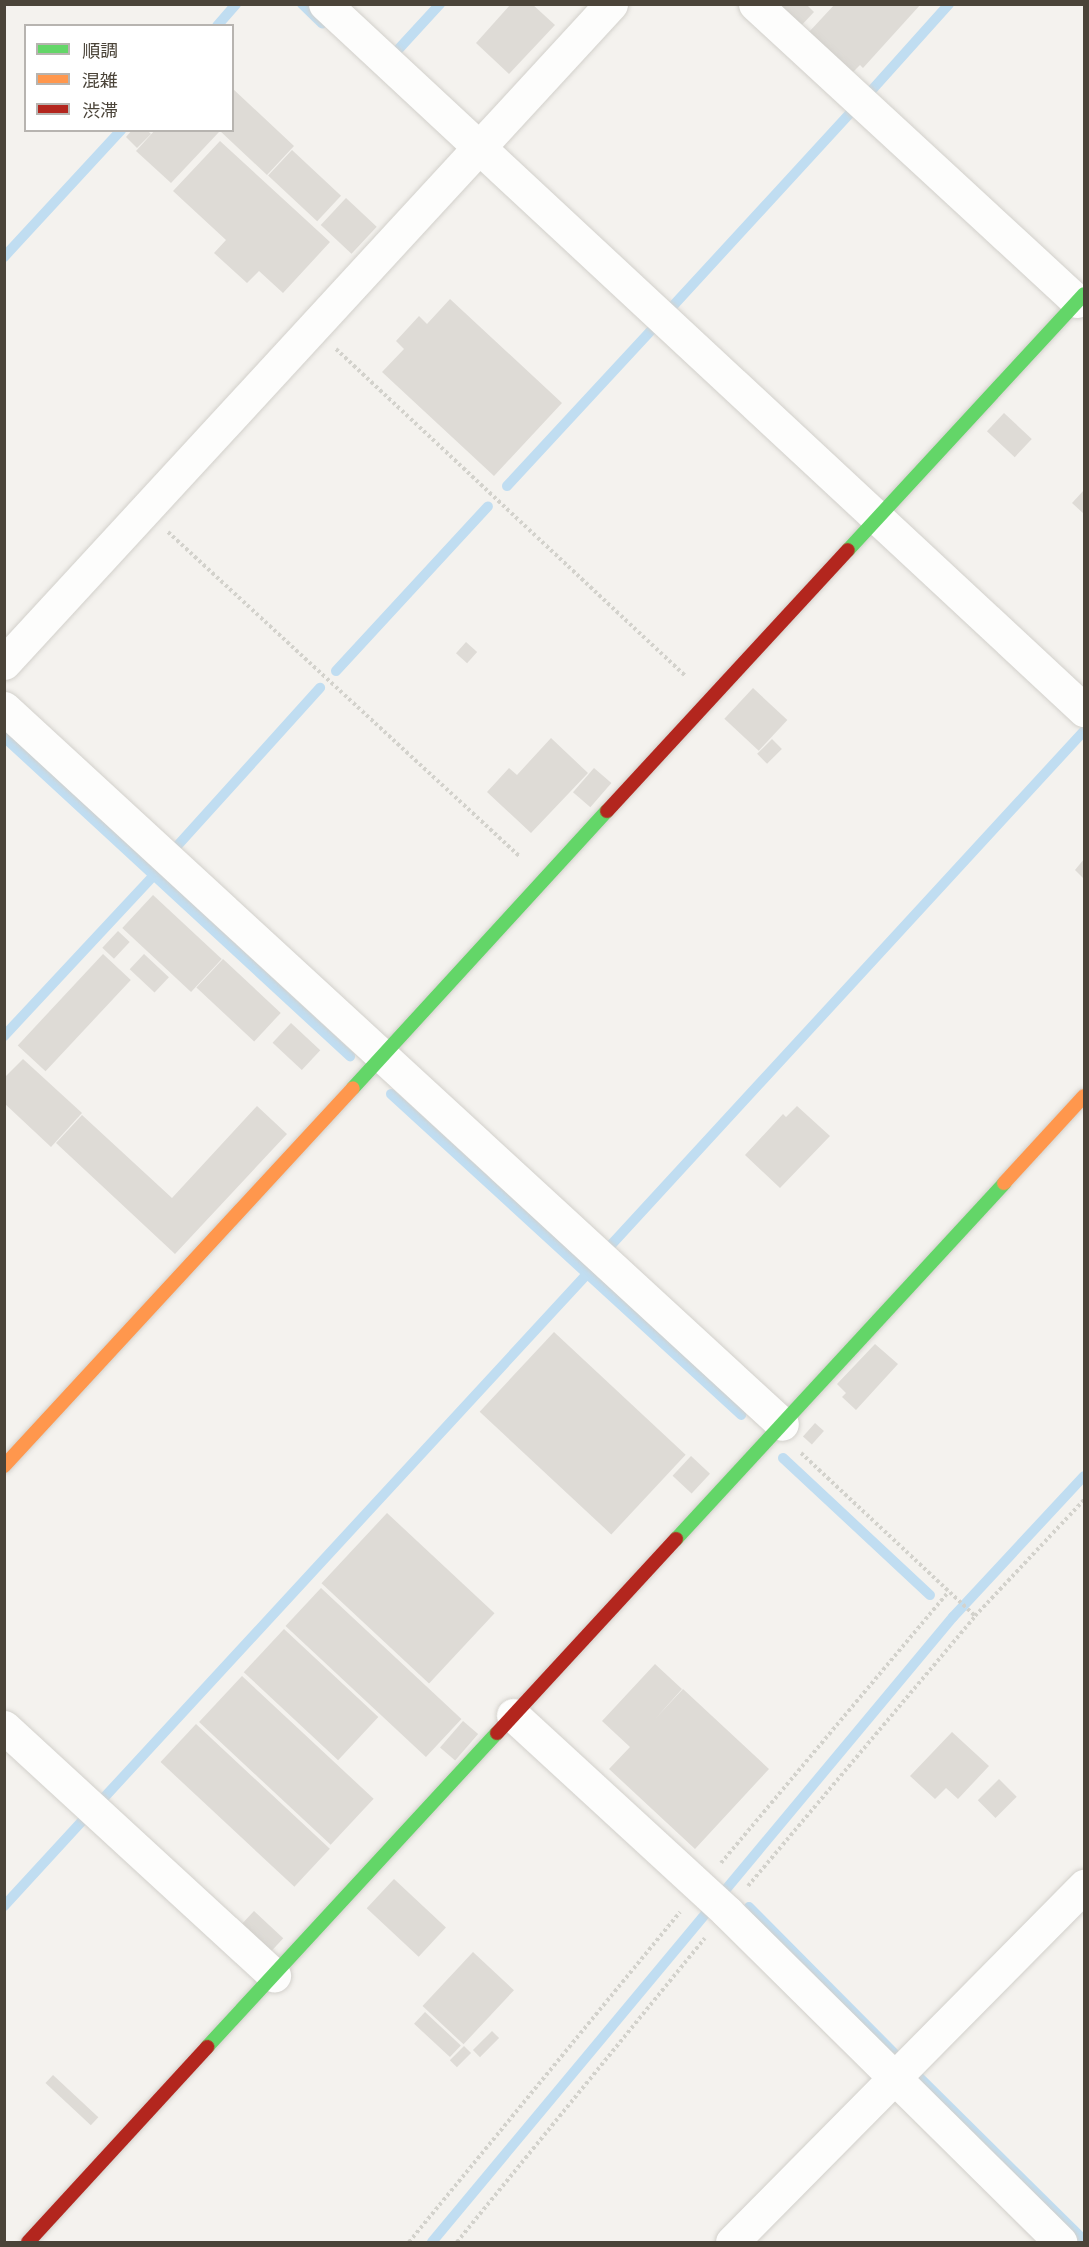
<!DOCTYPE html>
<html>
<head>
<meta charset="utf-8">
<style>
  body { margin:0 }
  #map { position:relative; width:1089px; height:2247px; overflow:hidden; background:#f4f2ee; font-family:"Roboto Condensed","Noto Sans JP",sans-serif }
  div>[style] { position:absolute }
  .stream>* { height:10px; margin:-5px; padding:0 5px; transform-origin:5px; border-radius:5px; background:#c0ddf1 }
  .building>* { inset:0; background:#dedbd6; transform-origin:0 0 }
  .path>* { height:4px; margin-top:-2px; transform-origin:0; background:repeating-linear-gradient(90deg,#d3d2cc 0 3px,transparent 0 6px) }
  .roads { filter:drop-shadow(0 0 2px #d2d0cb) drop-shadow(0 0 2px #d2d0cb) }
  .street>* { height:33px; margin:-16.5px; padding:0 16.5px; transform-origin:16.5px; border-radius:16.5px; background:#fdfdfc }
  .fast>* { height:14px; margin:-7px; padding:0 7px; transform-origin:7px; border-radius:7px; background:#63d668 }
  .slow>* { height:14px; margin:-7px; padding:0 7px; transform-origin:7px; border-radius:7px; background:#ff974d }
  .jam>* { height:14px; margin:-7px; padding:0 7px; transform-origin:7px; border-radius:7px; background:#b3261e }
  span { translate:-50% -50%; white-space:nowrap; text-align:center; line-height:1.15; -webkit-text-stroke:4.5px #fff; paint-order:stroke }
  .frame { position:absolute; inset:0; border:6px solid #4b4439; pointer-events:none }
  .legend { position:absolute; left:24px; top:24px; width:210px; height:108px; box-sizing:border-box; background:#fff; border:2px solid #b7b4b0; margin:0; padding:8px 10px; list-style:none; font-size:18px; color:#4b4439 }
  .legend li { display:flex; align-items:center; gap:12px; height:30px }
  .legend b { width:30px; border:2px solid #b7b4b0 }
</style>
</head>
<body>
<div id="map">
  <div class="stream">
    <div style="left:302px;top:4px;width:28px;rotate:44deg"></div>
    <div style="left:217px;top:26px;width:29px;rotate:-49deg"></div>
    <div style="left:395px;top:53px;width:67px;rotate:-47.4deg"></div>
    <div style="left:871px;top:91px;width:117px;rotate:-48.1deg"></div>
    <div style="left:4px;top:257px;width:173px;rotate:-47.3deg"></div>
    <div style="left:671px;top:308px;width:268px;rotate:-47.4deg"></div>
    <div style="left:507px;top:486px;width:219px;rotate:-47.2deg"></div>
    <div style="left:336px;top:671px;width:224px;rotate:-47.3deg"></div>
    <div style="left:4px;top:737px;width:471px;rotate:42.7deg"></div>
    <div style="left:178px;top:845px;width:212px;rotate:-47.9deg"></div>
    <div style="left:4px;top:1036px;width:220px;rotate:-47deg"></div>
    <div style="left:391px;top:1094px;width:475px;rotate:42.5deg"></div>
    <div style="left:611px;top:1245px;width:699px;rotate:-47.38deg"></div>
    <div style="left:783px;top:1458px;width:201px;rotate:43deg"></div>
    <div style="left:100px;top:1802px;width:718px;rotate:-47.31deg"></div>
    <div style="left:4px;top:1906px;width:120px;rotate:-47.4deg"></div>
    <div style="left:749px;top:1907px;width:206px;rotate:45.2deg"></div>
    <div style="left:914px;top:2072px;width:239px;rotate:44.7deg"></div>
    <div style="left:432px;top:2242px;width:814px;rotate:-50.19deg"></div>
    <div style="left:953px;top:1617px;width:192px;rotate:-47.1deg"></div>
  </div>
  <div class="building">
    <div style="clip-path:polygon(511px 4px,532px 4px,555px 25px,509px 74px,476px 43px)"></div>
    <div style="clip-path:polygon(772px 4px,806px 4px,814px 12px,798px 29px)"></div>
    <div style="clip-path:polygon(835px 4px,921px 4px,863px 68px,860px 65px,852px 73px,809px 32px)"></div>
    <div style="clip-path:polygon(232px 88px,294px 146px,267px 175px,219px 130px,232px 130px)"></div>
    <div style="clip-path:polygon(132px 130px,147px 130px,151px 134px,137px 148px,126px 137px)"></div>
    <div style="clip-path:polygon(155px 130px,217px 130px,219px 132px,171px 183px,136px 151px)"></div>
    <div style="clip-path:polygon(220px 141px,330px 242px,283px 293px,259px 271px,247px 283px,214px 253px,226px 240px,173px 191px)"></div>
    <div style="left:292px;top:150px;width:67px;height:35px;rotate:43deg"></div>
    <div style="left:346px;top:198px;width:42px;height:37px;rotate:43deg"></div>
    <div style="clip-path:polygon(450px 299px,562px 403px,494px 476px,382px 372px,404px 349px,396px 341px,419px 316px,427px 324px)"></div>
    <div style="left:1004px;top:413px;width:38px;height:25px;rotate:43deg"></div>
    <div style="clip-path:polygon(1084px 490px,1084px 514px,1072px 503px)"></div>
    <div style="left:466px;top:642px;width:15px;height:15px;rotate:42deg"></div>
    <div style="left:753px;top:688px;width:47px;height:42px;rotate:43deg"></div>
    <div style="clip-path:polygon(551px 738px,588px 773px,531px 833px,487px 792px,509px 768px,517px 775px)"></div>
    <div style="left:772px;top:739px;width:14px;height:21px;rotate:45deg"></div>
    <div style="left:594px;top:768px;width:23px;height:32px;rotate:41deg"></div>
    <div style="clip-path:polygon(1084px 859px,1084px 879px,1075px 870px)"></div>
    <div style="left:153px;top:895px;width:94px;height:45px;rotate:43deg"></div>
    <div style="left:118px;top:931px;width:16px;height:23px;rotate:43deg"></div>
    <div style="left:103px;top:954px;width:38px;height:125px;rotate:43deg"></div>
    <div style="left:144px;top:954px;width:34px;height:21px;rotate:43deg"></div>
    <div style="left:223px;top:959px;width:79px;height:39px;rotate:43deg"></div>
    <div style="left:291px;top:1023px;width:40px;height:27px;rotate:43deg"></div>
    <div style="clip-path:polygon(23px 1059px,82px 1113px,51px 1147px,4px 1103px,4px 1078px)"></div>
    <div style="clip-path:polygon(257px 1106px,287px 1134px,175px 1254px,56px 1143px,82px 1115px,172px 1198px)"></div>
    <div style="clip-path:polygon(797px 1106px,830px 1136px,780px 1188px,745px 1155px,783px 1114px,786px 1117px)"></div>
    <div style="left:554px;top:1332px;width:180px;height:109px;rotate:43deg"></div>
    <div style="clip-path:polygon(875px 1344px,898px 1364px,856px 1410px,842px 1397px,846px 1393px,837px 1384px)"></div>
    <div style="left:815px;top:1423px;width:12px;height:18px;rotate:42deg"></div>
    <div style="left:691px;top:1456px;width:26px;height:27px;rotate:43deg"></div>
    <div style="left:387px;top:1513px;width:147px;height:96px;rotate:43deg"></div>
    <div style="left:321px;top:1588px;width:192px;height:52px;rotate:43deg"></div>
    <div style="left:284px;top:1629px;width:129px;height:59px;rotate:43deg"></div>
    <div style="clip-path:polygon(655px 1664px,682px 1689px,656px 1718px,683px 1689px,769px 1769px,695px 1849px,609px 1769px,630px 1747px,602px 1721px)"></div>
    <div style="left:242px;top:1676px;width:180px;height:63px;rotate:43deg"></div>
    <div style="left:463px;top:1721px;width:20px;height:35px;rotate:41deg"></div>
    <div style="left:196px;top:1724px;width:183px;height:52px;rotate:43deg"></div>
    <div style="clip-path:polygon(952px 1732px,989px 1766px,958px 1799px,946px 1788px,935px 1799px,910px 1776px)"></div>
    <div style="left:999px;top:1779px;width:25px;height:30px;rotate:45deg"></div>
    <div style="left:394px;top:1879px;width:71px;height:40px;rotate:43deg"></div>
    <div style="left:254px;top:1911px;width:40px;height:21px;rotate:43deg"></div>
    <div style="left:473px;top:1952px;width:56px;height:74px;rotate:43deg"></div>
    <div style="left:425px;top:2012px;width:49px;height:16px;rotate:43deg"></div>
    <div style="left:492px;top:2031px;width:10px;height:27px;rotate:45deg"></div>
    <div style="left:464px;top:2046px;width:10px;height:20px;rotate:45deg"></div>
    <div style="left:53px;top:2075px;width:62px;height:11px;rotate:43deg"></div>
  </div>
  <div class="path">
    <div style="left:336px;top:349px;width:479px;rotate:43.1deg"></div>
    <div style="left:168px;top:532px;width:479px;rotate:42.7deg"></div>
    <div style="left:801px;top:1453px;width:238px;rotate:43.1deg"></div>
    <div style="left:721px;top:1863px;width:354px;rotate:-50deg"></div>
    <div style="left:748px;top:1886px;width:353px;rotate:-49.9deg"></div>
    <div style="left:975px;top:1616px;width:159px;rotate:-46.8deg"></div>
    <div style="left:409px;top:2242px;width:427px;rotate:-50.6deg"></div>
    <div style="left:457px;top:2242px;width:392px;rotate:-50.8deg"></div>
  </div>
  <div class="roads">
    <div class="street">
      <div style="left:325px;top:4px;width:1037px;rotate:42.93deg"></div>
      <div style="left:755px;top:4px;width:438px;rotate:42.7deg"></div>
      <div style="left:4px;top:663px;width:896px;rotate:-47.35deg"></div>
      <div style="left:4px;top:708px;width:1057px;rotate:42.62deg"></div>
      <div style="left:513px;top:1715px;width:291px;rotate:42.6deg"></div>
      <div style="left:727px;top:1912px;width:469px;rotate:44.7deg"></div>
      <div style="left:4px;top:1727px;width:367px;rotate:42.6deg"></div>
      <div style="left:732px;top:2242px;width:501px;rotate:-45.32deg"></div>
    </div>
    <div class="fast">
      <div style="left:848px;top:550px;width:348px;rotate:-47.3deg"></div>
      <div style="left:353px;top:1088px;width:376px;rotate:-47.5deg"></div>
      <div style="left:676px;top:1539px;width:484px;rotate:-47.3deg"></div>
      <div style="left:207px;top:2047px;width:427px;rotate:-47.3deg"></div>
    </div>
    <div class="slow">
      <div style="left:1004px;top:1183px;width:118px;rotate:-47.4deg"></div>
      <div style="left:4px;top:1466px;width:514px;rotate:-47.28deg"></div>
    </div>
    <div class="jam">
      <div style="left:607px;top:811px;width:355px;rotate:-47.3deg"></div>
      <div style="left:497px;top:1733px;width:264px;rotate:-47.3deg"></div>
      <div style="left:28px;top:2242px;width:265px;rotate:-47.4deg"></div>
    </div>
  </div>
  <div class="frame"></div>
  <ul class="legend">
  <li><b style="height:8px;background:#63d668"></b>順調</li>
  <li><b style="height:8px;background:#ff974d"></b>混雑</li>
  <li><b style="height:8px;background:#b3261e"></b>渋滞</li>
  </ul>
</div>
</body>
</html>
